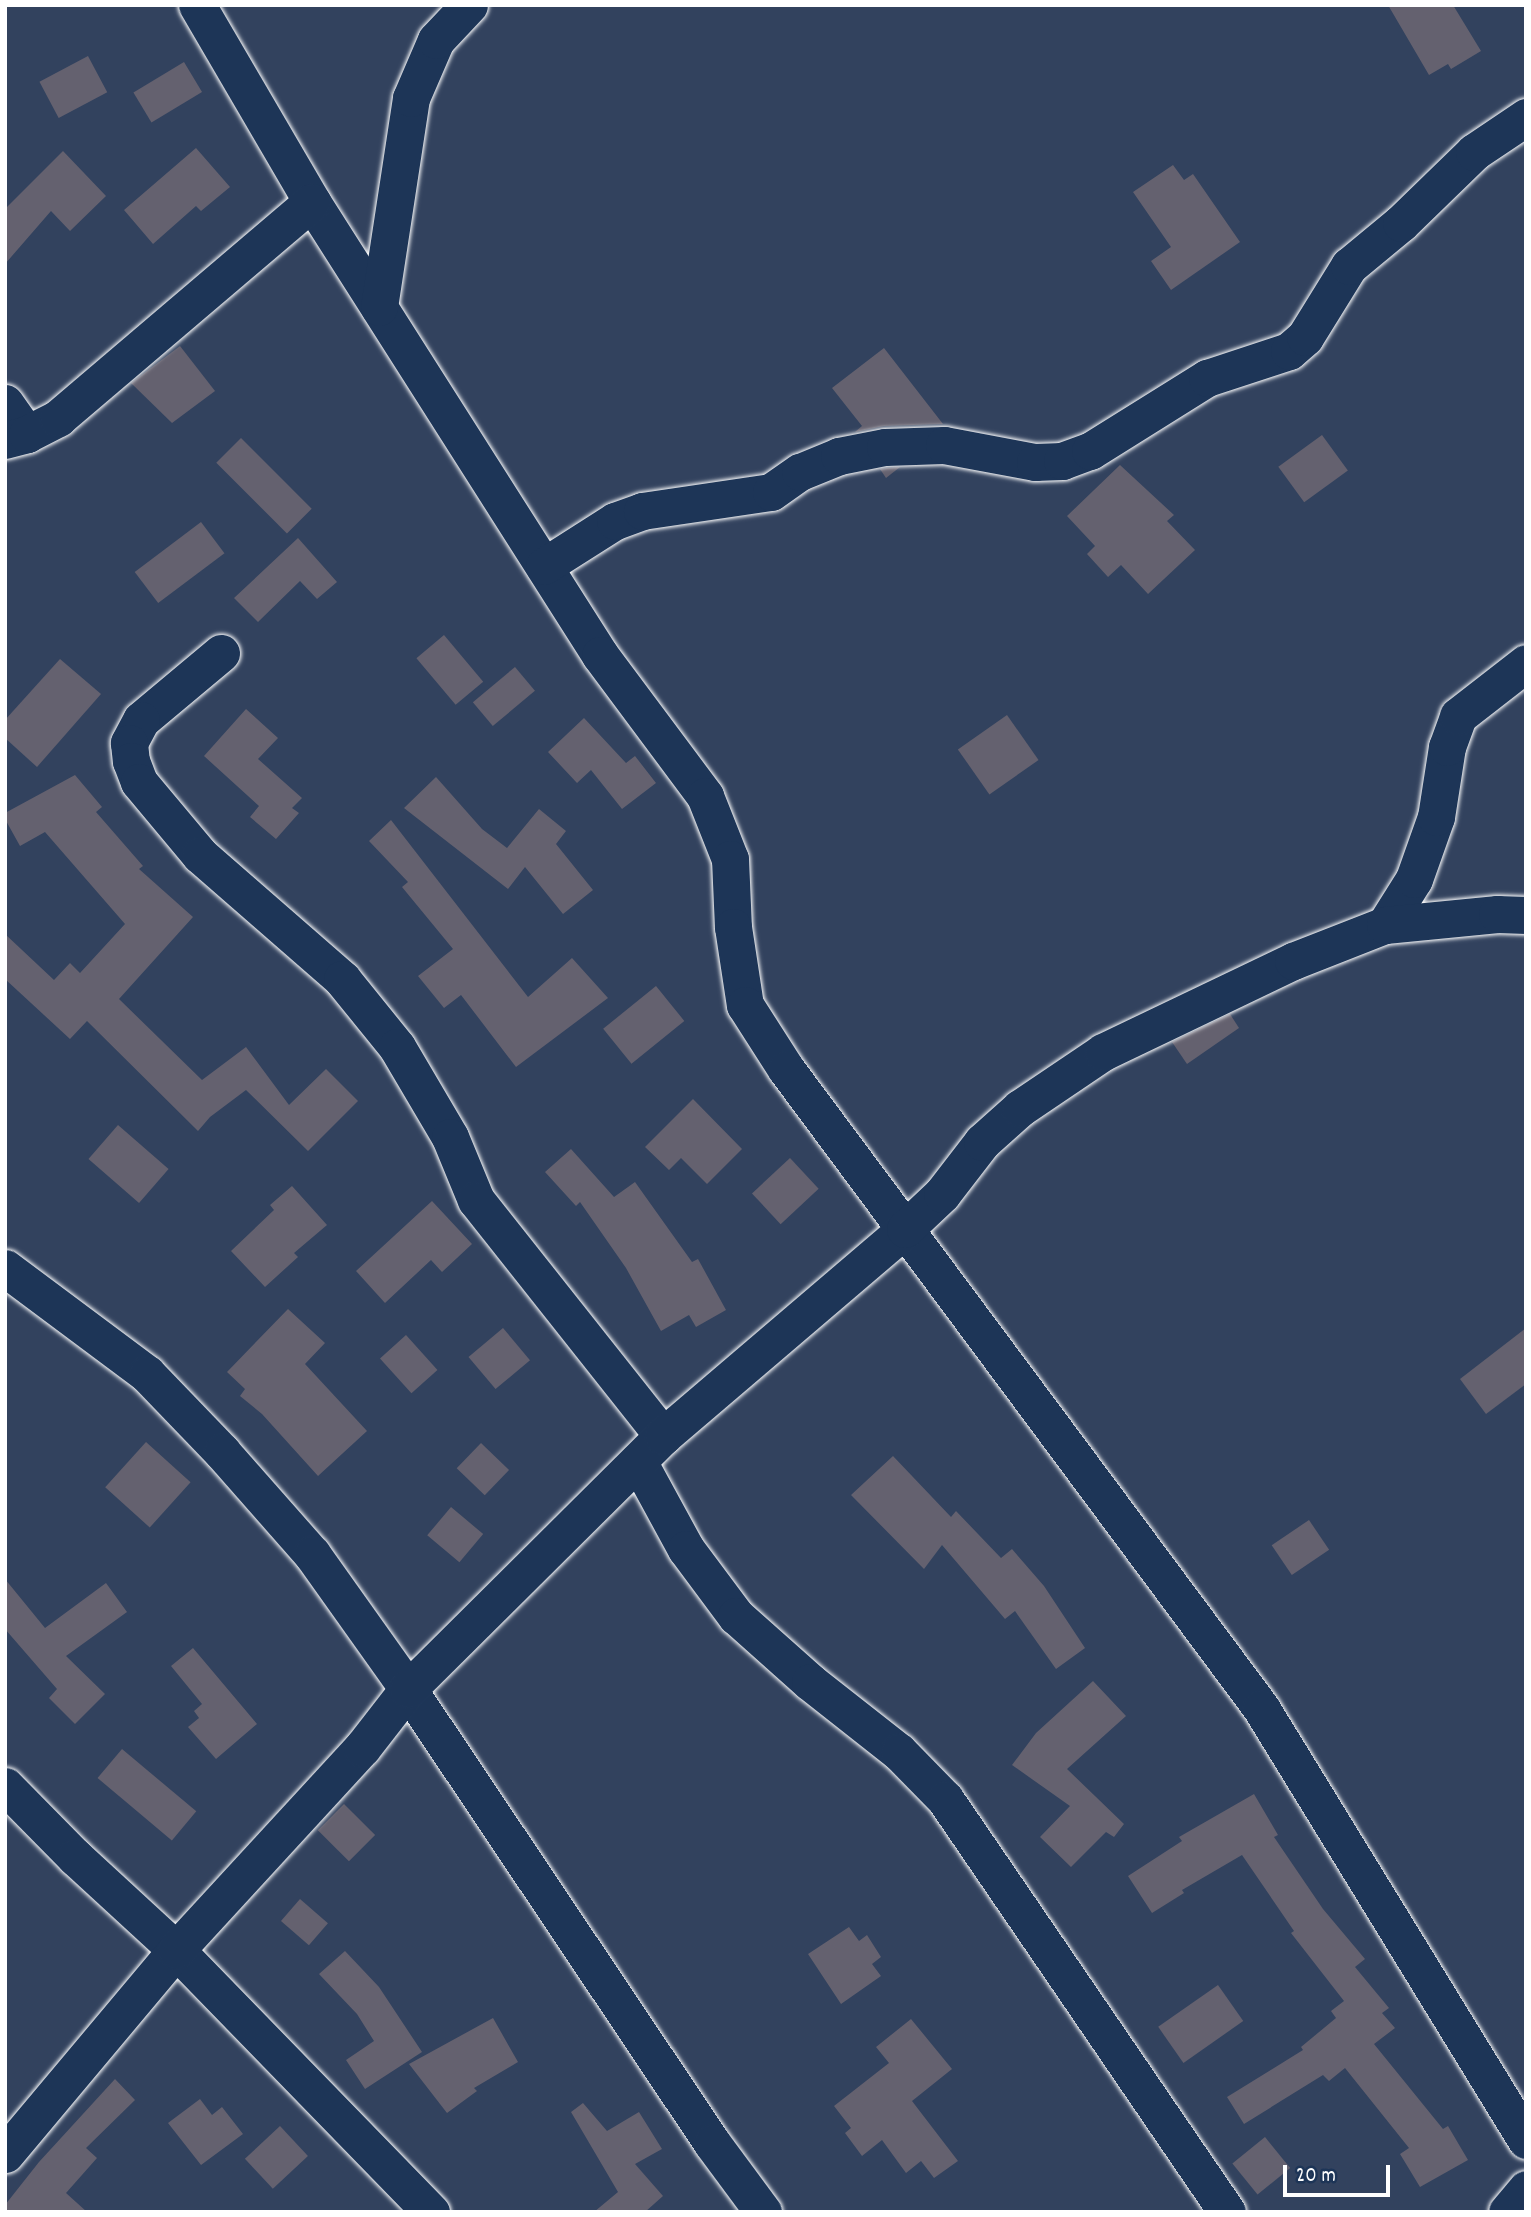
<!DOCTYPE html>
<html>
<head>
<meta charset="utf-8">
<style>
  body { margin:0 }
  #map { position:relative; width:1531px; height:2217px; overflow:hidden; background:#32425e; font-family:Dekko,sans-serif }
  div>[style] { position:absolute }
  .building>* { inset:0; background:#64616f; transform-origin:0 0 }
  .roads { filter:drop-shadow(0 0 2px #fff) drop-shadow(0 0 2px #fff) }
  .minor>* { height:37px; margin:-18.5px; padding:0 18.5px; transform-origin:18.5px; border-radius:18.5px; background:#1d3557 }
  span { translate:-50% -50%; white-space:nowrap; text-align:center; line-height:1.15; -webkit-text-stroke:6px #1d3557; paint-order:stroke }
  .frame { position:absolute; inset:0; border:7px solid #fff; pointer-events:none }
  .scale { position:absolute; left:1283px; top:2165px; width:107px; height:32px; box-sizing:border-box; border:4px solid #fff; border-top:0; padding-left:9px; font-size:21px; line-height:24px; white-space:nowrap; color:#fff; -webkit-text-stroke:5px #1d3557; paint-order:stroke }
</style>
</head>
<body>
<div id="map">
  <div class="building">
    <div style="clip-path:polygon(1388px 5px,1453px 5px,1481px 51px,1451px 69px,1448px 64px,1429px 75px)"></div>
    <div style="left:88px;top:56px;width:41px;height:55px;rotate:62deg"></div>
    <div style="left:184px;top:62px;width:35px;height:59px;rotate:59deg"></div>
    <div style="clip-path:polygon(196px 148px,230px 187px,201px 211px,196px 206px,153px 244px,124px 210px)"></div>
    <div style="clip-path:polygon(63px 151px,106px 196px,70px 231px,51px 211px,5px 264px,5px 209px)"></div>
    <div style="clip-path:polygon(1173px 165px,1184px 180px,1193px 174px,1240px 242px,1171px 290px,1151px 261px,1171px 247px,1133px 192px)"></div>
    <div style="clip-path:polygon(180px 346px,215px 391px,172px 423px,131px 383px)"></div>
    <div style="clip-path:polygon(884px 348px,943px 424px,884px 426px,855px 432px,862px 426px,832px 388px)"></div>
    <div style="left:1322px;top:435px;width:44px;height:54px;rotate:54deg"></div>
    <div style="left:241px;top:438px;width:100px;height:35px;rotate:45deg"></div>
    <div style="clip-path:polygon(1120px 465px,1174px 515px,1167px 521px,1195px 550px,1148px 594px,1121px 565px,1108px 577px,1087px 554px,1095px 546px,1067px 516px)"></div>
    <div style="clip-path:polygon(900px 467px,886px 478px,880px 469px,887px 468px)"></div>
    <div style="left:201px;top:522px;width:39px;height:83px;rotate:53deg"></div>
    <div style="clip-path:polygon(298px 538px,337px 582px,317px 599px,300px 581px,258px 622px,234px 598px)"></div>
    <div style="left:444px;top:635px;width:61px;height:36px;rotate:50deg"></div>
    <div style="clip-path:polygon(60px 659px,101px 694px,37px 767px,5px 738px,5px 720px)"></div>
    <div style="left:515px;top:667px;width:31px;height:55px;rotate:50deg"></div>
    <div style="clip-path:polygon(246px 709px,278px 738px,258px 759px,302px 798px,292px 808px,299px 813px,276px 839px,250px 817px,259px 806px,204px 756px)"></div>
    <div style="left:1007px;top:715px;width:55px;height:60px;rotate:55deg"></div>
    <div style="clip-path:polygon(584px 718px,626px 763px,635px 756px,656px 783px,622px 809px,591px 770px,577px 783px,548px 752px)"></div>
    <div style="clip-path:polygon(75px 775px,102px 807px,96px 812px,143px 866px,139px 869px,193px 917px,119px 999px,202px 1080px,246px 1047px,289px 1105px,326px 1069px,358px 1101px,308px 1151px,246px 1090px,210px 1117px,198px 1131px,87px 1021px,70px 1039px,5px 979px,5px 934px,54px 980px,70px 963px,80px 973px,125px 924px,45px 832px,20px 846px,5px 819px,5px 813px)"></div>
    <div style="clip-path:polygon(436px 777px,482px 829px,507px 848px,539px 809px,566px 831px,556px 844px,593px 890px,563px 914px,525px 867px,508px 889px,404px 808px)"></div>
    <div style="clip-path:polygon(391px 820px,528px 997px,572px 958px,608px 998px,516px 1067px,461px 995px,444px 1008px,418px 976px,453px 949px,402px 887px,408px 882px,369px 841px)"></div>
    <div style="left:656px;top:986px;width:45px;height:68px;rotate:51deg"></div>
    <div style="clip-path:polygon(1230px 1014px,1239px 1028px,1187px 1064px,1172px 1042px)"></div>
    <div style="clip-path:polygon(693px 1099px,742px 1149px,707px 1184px,681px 1158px,669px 1170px,645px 1147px)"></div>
    <div style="left:118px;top:1125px;width:67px;height:45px;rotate:41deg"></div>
    <div style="clip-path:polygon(571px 1149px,614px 1197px,635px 1182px,692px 1262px,698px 1259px,726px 1310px,696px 1327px,689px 1315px,661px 1331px,626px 1268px,580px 1202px,576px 1206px,545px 1172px)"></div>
    <div style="left:790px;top:1158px;width:42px;height:52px;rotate:47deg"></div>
    <div style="clip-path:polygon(292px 1186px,327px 1225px,294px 1253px,298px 1257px,265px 1287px,231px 1251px,274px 1210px,270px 1205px)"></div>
    <div style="clip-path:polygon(432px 1201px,472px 1244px,442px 1272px,431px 1260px,385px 1303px,356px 1271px)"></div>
    <div style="clip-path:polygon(288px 1309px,325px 1343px,305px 1364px,367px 1431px,318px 1476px,262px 1414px,240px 1396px,245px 1389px,227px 1372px)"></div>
    <div style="left:503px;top:1328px;width:42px;height:45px;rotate:50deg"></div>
    <div style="clip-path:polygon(1526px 1328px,1526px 1384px,1486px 1414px,1460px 1379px)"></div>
    <div style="left:406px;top:1335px;width:47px;height:35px;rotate:48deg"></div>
    <div style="left:146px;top:1442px;width:60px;height:61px;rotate:42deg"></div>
    <div style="left:481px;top:1443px;width:39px;height:35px;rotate:44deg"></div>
    <div style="clip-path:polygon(893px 1456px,951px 1517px,956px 1511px,1001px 1558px,1012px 1549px,1044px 1586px,1085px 1648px,1056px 1669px,1015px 1611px,1005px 1619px,942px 1545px,924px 1569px,851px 1495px)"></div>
    <div style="left:451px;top:1507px;width:42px;height:37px;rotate:40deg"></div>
    <div style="left:1309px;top:1520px;width:36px;height:45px;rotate:56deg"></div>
    <div style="clip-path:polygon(5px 1579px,45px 1628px,106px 1583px,127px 1612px,66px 1656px,105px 1694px,75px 1724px,49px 1698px,57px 1689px,5px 1629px)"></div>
    <div style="clip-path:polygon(193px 1648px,257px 1724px,216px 1759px,188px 1727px,199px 1718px,194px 1711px,202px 1704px,171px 1666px)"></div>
    <div style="clip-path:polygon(1093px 1681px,1126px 1716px,1067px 1769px,1124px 1824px,1114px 1837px,1106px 1832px,1071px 1867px,1040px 1837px,1070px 1806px,1012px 1765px,1036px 1733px)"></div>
    <div style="left:122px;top:1749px;width:97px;height:38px;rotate:40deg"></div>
    <div style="clip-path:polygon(1254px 1794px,1278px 1835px,1274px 1837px,1323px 1909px,1365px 1959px,1355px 1967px,1389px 2008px,1382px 2013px,1395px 2028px,1374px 2044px,1443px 2129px,1448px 2126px,1468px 2160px,1420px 2187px,1400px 2154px,1409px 2148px,1345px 2068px,1329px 2081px,1323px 2075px,1244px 2124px,1227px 2097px,1303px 2050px,1301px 2047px,1336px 2018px,1331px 2011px,1344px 2001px,1291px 1933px,1294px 1931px,1242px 1855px,1182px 1890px,1184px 1893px,1152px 1913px,1128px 1876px,1182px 1841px,1179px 1837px)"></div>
    <div style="left:344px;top:1804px;width:44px;height:37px;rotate:45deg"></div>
    <div style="left:300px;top:1899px;width:37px;height:29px;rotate:41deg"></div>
    <div style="clip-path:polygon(849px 1927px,859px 1941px,867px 1935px,881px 1957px,872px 1964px,881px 1976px,841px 2004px,808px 1954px)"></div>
    <div style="clip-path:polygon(345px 1951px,379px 1987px,422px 2052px,365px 2089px,346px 2060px,374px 2041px,357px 2014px,319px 1974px)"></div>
    <div style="left:1218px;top:1985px;width:44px;height:73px;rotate:55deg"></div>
    <div style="clip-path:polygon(493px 2018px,518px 2062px,474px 2088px,477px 2091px,447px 2113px,409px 2064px)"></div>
    <div style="clip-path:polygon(911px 2019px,952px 2069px,912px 2101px,958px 2161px,934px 2178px,921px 2161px,906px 2173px,882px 2140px,862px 2156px,845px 2133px,851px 2128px,834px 2106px,889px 2063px,876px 2047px)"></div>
    <div style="clip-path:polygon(115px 2079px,135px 2100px,86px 2148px,97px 2158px,66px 2193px,87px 2212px,5px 2212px,5px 2205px,39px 2162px)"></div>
    <div style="clip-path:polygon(200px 2099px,212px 2115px,222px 2107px,243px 2134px,201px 2165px,168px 2123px)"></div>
    <div style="clip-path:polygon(583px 2103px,607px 2131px,639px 2112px,662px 2149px,635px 2164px,663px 2196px,645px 2212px,594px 2212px,618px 2192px,571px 2112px)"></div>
    <div style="left:280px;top:2126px;width:41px;height:48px;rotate:47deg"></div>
    <div style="left:1265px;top:2137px;width:40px;height:42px;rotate:51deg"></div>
  </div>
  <div class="roads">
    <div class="minor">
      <div style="left:197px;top:5px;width:228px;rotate:59.7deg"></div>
      <div style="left:312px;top:202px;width:537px;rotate:57.55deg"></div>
      <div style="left:600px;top:655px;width:176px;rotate:53.3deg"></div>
      <div style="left:705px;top:796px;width:68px;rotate:68.4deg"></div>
      <div style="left:730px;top:859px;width:68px;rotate:87.5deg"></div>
      <div style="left:733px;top:927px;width:79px;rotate:81.3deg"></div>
      <div style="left:745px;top:1005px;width:76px;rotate:57.4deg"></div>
      <div style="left:786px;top:1069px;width:796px;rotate:53.37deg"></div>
      <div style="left:1261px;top:1708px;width:507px;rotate:58.47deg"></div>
      <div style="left:379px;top:307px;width:211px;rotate:-81.3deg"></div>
      <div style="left:411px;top:98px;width:63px;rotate:-66.7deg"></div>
      <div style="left:436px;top:40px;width:48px;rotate:-46.7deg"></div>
      <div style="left:5px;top:403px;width:38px;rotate:55deg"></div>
      <div style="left:5px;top:440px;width:23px;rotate:-15deg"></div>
      <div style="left:27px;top:434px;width:35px;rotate:-27deg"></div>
      <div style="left:58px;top:418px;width:333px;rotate:-40.4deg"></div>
      <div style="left:544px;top:566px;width:84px;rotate:-32.4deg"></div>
      <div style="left:615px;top:521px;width:29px;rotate:-20deg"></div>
      <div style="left:642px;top:511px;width:130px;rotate:-8.4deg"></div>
      <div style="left:771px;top:492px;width:35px;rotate:-35deg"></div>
      <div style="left:800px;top:472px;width:42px;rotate:-22.3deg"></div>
      <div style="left:839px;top:456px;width:47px;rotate:-11.1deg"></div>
      <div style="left:885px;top:447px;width:59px;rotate:-1.9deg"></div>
      <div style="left:944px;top:445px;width:93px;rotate:10.6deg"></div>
      <div style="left:1035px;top:462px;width:27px;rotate:-2deg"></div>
      <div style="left:1062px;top:461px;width:30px;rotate:-20deg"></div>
      <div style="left:1090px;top:451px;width:138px;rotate:-32deg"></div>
      <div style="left:1207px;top:378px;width:86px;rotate:-18.2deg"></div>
      <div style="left:1289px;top:351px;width:21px;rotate:-41deg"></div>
      <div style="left:1305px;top:337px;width:84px;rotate:-58.2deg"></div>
      <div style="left:1349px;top:266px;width:67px;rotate:-39.6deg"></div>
      <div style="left:1401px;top:223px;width:102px;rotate:-44.2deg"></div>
      <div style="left:1474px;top:152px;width:63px;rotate:-33.9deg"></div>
      <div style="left:221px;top:653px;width:104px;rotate:140.1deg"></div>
      <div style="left:141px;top:720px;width:26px;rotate:118deg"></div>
      <div style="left:129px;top:743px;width:18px;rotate:84deg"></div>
      <div style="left:131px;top:761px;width:22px;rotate:69deg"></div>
      <div style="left:139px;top:782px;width:95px;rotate:50.1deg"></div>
      <div style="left:200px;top:855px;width:189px;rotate:41.1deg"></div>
      <div style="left:342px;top:979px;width:87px;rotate:51deg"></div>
      <div style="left:397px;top:1047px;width:104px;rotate:59.5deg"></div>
      <div style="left:450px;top:1137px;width:68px;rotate:67.6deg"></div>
      <div style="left:476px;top:1200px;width:301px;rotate:51.6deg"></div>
      <div style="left:1385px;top:925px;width:54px;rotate:-57.8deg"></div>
      <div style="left:1414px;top:879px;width:66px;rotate:-70.5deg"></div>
      <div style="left:1436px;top:817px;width:71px;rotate:-81.1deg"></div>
      <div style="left:1447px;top:747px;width:33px;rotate:-70deg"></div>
      <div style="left:1458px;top:716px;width:86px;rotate:-37.9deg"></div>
      <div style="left:5px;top:1268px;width:177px;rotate:36.7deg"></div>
      <div style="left:147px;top:1374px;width:108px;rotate:46.1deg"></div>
      <div style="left:222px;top:1452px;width:136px;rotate:48.6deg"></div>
      <div style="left:312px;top:1554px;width:166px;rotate:54.6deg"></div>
      <div style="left:408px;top:1689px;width:546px;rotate:56.19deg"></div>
      <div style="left:712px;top:2143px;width:86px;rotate:53.5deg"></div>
      <div style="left:638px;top:1461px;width:100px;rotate:61.4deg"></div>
      <div style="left:686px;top:1549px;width:84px;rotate:53.3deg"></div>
      <div style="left:736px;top:1616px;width:99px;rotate:41.7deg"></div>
      <div style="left:810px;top:1682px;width:113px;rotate:38.2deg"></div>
      <div style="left:899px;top:1752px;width:66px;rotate:45.6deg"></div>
      <div style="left:945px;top:1799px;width:500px;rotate:55.67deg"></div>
      <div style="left:5px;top:1786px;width:100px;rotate:45.4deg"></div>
      <div style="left:75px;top:1857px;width:137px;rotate:42.6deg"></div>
      <div style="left:176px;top:1950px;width:366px;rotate:45.8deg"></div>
      <div style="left:5px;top:2154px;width:266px;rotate:-50deg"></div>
      <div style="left:176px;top:1950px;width:275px;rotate:-47.4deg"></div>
      <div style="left:362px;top:1748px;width:75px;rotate:-52.1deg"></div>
      <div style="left:408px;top:1689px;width:359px;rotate:-44.8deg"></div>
      <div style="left:663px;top:1436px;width:318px;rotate:-40.5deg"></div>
      <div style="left:905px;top:1229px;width:51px;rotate:-43.4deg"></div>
      <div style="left:942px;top:1194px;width:66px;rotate:-52.4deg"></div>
      <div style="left:982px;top:1142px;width:51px;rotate:-41.8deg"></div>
      <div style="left:1020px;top:1108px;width:100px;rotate:-34deg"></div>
      <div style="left:1103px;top:1052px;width:211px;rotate:-25.6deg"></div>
      <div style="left:1293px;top:961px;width:99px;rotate:-21.4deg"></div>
      <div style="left:1385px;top:925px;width:113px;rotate:-5.6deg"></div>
      <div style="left:1497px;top:914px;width:29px;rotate:2deg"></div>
      <div style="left:1507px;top:2212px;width:30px;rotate:-50deg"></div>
    </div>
  </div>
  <div class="frame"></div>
  <div class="scale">20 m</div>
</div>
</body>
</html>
